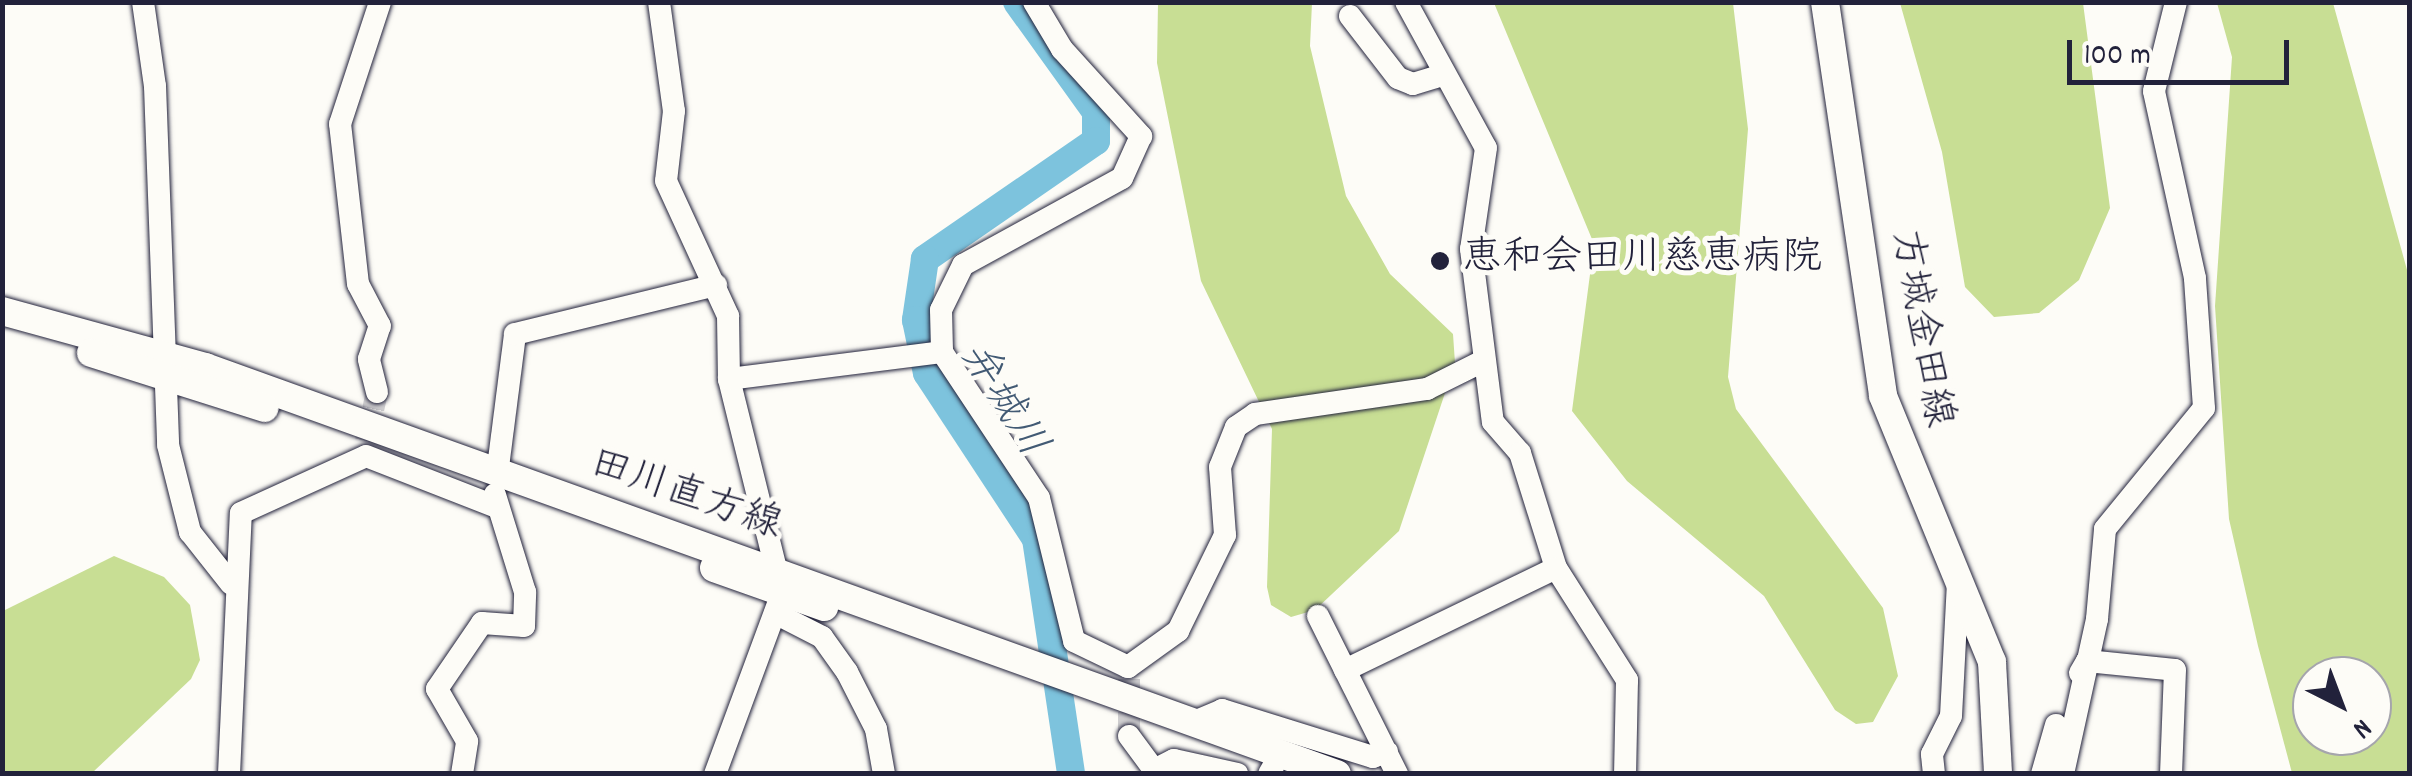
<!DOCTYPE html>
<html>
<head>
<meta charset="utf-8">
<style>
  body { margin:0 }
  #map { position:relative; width:2412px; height:776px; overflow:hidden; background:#fdfcf7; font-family:Dekko,"Klee One",sans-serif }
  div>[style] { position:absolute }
  .green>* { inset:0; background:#c8de94 }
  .river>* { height:28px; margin:-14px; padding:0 14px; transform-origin:14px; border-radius:14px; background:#7dc3dd }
  .minor-tunnel>* { height:22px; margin-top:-11px; transform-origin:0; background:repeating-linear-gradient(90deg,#d1d0d1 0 22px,transparent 0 33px) }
  .roads { filter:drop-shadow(0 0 2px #22223b) drop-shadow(0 0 2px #22223b) }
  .minor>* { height:22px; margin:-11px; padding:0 11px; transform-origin:11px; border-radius:11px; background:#fdfcf7 }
  .major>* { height:28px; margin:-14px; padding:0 14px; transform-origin:14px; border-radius:14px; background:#fdfcf7 }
  .dots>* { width:28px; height:28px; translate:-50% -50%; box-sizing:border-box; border:5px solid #fdfcf7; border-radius:50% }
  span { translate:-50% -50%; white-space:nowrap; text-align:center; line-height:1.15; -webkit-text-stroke:10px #fdfcf7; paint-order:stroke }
  .poi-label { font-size:40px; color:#22223b }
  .left { translate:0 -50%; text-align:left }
  .street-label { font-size:40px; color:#22223b }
  .water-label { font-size:42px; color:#425a74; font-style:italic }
  .frame { position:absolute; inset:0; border:5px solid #22223b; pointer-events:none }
  .north { position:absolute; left:2292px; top:656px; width:100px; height:100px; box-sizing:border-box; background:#fdfcf7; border:2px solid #a5a5ac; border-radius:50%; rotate:138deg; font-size:28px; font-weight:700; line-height:40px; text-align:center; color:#22223b }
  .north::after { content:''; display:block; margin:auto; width:35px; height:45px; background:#22223b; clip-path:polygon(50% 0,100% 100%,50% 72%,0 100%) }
  .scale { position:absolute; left:2067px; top:40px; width:222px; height:45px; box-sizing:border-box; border:5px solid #22223b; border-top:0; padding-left:12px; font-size:30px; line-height:35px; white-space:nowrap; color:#22223b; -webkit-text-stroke:8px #fdfcf7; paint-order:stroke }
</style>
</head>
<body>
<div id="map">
  <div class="green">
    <div style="clip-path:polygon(1158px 3px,1312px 3px,1310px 46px,1346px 196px,1390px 274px,1453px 334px,1455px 363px,1399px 531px,1315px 610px,1291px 617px,1271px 605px,1267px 587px,1272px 429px,1201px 281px,1157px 63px)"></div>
    <div style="clip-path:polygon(1494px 3px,1733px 3px,1748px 129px,1728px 377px,1736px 409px,1883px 608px,1898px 676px,1873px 722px,1856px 724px,1835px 710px,1764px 596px,1627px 481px,1572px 411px,1594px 244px)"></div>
    <div style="clip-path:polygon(1900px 3px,2083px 3px,2110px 208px,2079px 280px,2039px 313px,1994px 317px,1965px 287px,1942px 152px)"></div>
    <div style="clip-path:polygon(evenodd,2217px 3px,2333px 3px,2409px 277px,2409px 773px,2292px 773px,2258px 646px,2229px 519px,2215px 306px,2232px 57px,2217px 3px,2372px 676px,2372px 736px,2312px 736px,2312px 676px,2372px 676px)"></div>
    <div style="clip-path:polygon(114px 556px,164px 577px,190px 605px,200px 660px,191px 679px,92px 773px,3px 773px,3px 611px)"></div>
  </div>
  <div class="river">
    <div style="left:1017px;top:2px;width:135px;rotate:54.3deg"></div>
    <div style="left:1096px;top:112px;width:29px;rotate:90deg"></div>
    <div style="left:1096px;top:141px;width:208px;rotate:145.4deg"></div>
    <div style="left:925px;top:259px;width:62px;rotate:98.4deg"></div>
    <div style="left:916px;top:320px;width:54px;rotate:78.3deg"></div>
    <div style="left:927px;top:373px;width:199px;rotate:56.7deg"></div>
    <div style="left:1036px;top:539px;width:238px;rotate:81.5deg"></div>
  </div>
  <div class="minor-tunnel">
    <div style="left:366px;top:441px;width:50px;rotate:-77.3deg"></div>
    <div style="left:1129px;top:679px;width:57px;rotate:90deg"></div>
  </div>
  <div class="roads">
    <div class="minor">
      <div style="left:143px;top:2px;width:85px;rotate:81.9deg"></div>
      <div style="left:155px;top:86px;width:359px;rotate:87.9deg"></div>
      <div style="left:168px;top:445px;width:90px;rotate:75.8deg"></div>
      <div style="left:190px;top:532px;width:66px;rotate:51.7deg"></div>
      <div style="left:659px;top:2px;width:110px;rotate:82.2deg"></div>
      <div style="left:674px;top:111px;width:70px;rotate:96.5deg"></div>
      <div style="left:666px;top:181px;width:149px;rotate:65.3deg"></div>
      <div style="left:728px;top:316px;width:63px;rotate:89.1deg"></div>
      <div style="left:729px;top:379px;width:220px;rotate:76.1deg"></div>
      <div style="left:782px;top:593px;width:193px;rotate:110.3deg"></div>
      <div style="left:1034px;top:2px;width:55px;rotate:59.2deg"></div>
      <div style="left:1062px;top:49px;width:118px;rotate:47.8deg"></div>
      <div style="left:1141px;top:136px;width:46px;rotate:114.3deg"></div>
      <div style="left:1122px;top:178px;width:181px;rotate:151.3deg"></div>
      <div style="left:963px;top:265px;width:50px;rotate:116.1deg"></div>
      <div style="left:941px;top:310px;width:42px;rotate:88.6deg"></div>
      <div style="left:942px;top:352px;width:175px;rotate:56.4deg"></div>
      <div style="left:1039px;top:498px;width:147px;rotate:76.2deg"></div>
      <div style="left:1074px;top:641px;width:60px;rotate:25.7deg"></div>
      <div style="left:1406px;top:2px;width:166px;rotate:61.3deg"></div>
      <div style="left:1486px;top:148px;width:102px;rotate:98.4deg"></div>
      <div style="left:1471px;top:249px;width:174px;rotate:82.8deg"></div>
      <div style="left:1493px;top:422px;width:41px;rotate:48.9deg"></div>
      <div style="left:1520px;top:453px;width:121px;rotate:72.6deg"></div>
      <div style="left:1556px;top:568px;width:133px;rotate:57.6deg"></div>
      <div style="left:1627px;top:680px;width:94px;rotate:91.2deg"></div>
      <div style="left:1350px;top:16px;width:78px;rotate:52.3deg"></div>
      <div style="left:1398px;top:78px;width:16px;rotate:22deg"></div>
      <div style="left:1413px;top:84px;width:30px;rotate:-17deg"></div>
      <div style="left:729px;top:379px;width:215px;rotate:-7.2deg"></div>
      <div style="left:377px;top:392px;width:34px;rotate:-104deg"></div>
      <div style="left:369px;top:359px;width:35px;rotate:-72deg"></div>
      <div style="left:380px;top:326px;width:47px;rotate:-117.6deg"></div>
      <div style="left:358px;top:284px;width:161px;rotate:-96.4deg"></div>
      <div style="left:340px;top:124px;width:128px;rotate:-71.8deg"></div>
      <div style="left:497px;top:475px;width:142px;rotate:-82.7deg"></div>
      <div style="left:515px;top:334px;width:207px;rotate:-13.7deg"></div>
      <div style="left:775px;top:613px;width:53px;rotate:27.1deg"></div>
      <div style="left:822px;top:637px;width:43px;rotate:54.5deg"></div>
      <div style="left:847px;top:672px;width:64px;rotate:63deg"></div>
      <div style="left:876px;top:729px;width:46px;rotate:79.9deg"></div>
      <div style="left:1318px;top:616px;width:177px;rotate:63.4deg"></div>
      <div style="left:1128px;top:667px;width:62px;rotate:-35.8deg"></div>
      <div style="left:1178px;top:631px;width:107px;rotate:-63.9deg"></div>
      <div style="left:1225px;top:535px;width:68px;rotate:-94.2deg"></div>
      <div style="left:1220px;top:467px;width:43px;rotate:-68.2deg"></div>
      <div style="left:1236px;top:427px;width:23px;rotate:-34deg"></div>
      <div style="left:1255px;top:414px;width:174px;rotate:-8.3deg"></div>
      <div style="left:1427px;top:389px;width:63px;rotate:-26.6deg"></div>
      <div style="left:1345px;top:670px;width:234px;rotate:-25.8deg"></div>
      <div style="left:2080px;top:673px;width:14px;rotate:-60deg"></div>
      <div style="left:2087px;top:661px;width:88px;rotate:5.8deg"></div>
      <div style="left:2175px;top:670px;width:104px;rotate:92.2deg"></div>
      <div style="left:1192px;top:723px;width:33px;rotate:-23deg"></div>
      <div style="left:1222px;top:710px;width:158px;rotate:17.3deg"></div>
      <div style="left:1373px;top:757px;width:15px;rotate:-20deg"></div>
      <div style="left:1129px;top:736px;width:47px;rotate:53.6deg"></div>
      <div style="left:1154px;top:770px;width:22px;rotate:-27deg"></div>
      <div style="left:1174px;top:760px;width:65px;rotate:12.5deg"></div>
      <div style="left:229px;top:774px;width:261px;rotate:-87.4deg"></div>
      <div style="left:241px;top:513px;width:137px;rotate:-24.5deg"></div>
      <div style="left:366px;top:456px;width:141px;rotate:21.3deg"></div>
      <div style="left:462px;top:774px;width:33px;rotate:-81deg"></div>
      <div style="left:467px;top:741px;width:60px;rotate:-120deg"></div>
      <div style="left:437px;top:689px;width:80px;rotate:-55.7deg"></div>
      <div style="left:482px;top:623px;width:42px;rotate:4.1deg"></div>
      <div style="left:524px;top:626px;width:34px;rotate:-88deg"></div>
      <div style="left:525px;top:592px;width:102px;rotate:-107.2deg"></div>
      <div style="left:1269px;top:774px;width:8px;rotate:-60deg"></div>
      <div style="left:1934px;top:774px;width:20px;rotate:-96deg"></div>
      <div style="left:1932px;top:754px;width:42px;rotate:-63.4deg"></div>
      <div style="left:1951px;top:716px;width:134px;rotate:-87deg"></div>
      <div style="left:2042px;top:774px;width:51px;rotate:-74.1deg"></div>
      <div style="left:2063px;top:774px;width:159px;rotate:-77.6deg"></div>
      <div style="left:2097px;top:619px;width:90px;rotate:-84.9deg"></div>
      <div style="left:2105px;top:529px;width:156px;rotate:-50.7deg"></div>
      <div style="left:2204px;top:408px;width:130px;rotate:-94deg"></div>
      <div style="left:2195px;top:278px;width:191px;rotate:-102.4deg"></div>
      <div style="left:2154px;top:91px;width:92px;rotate:-76.1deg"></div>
    </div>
    <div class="major">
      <div style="left:1825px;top:2px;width:398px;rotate:81.6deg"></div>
      <div style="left:1883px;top:396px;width:287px;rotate:67.7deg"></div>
      <div style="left:1992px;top:662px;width:112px;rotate:86.9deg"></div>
      <div style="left:2px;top:311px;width:211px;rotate:15.4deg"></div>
      <div style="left:205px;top:367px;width:1203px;rotate:19.78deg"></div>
      <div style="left:91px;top:353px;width:182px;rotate:17.6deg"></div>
      <div style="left:714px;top:568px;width:117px;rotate:19.5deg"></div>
    </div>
  </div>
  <div class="dots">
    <div style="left:1440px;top:261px;background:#22223b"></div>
  </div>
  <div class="poi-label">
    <span class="left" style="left:1462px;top:261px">恵和会田川慈恵病院</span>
  </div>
  <div class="street-label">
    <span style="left:1919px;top:329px;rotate:80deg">方城金田線</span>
    <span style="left:685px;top:497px;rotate:19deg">田川直方線</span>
  </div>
  <div class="water-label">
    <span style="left:1001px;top:401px;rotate:58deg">弁城川</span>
  </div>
  <div class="frame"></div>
  <div class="north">N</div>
  <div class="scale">100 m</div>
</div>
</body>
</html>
